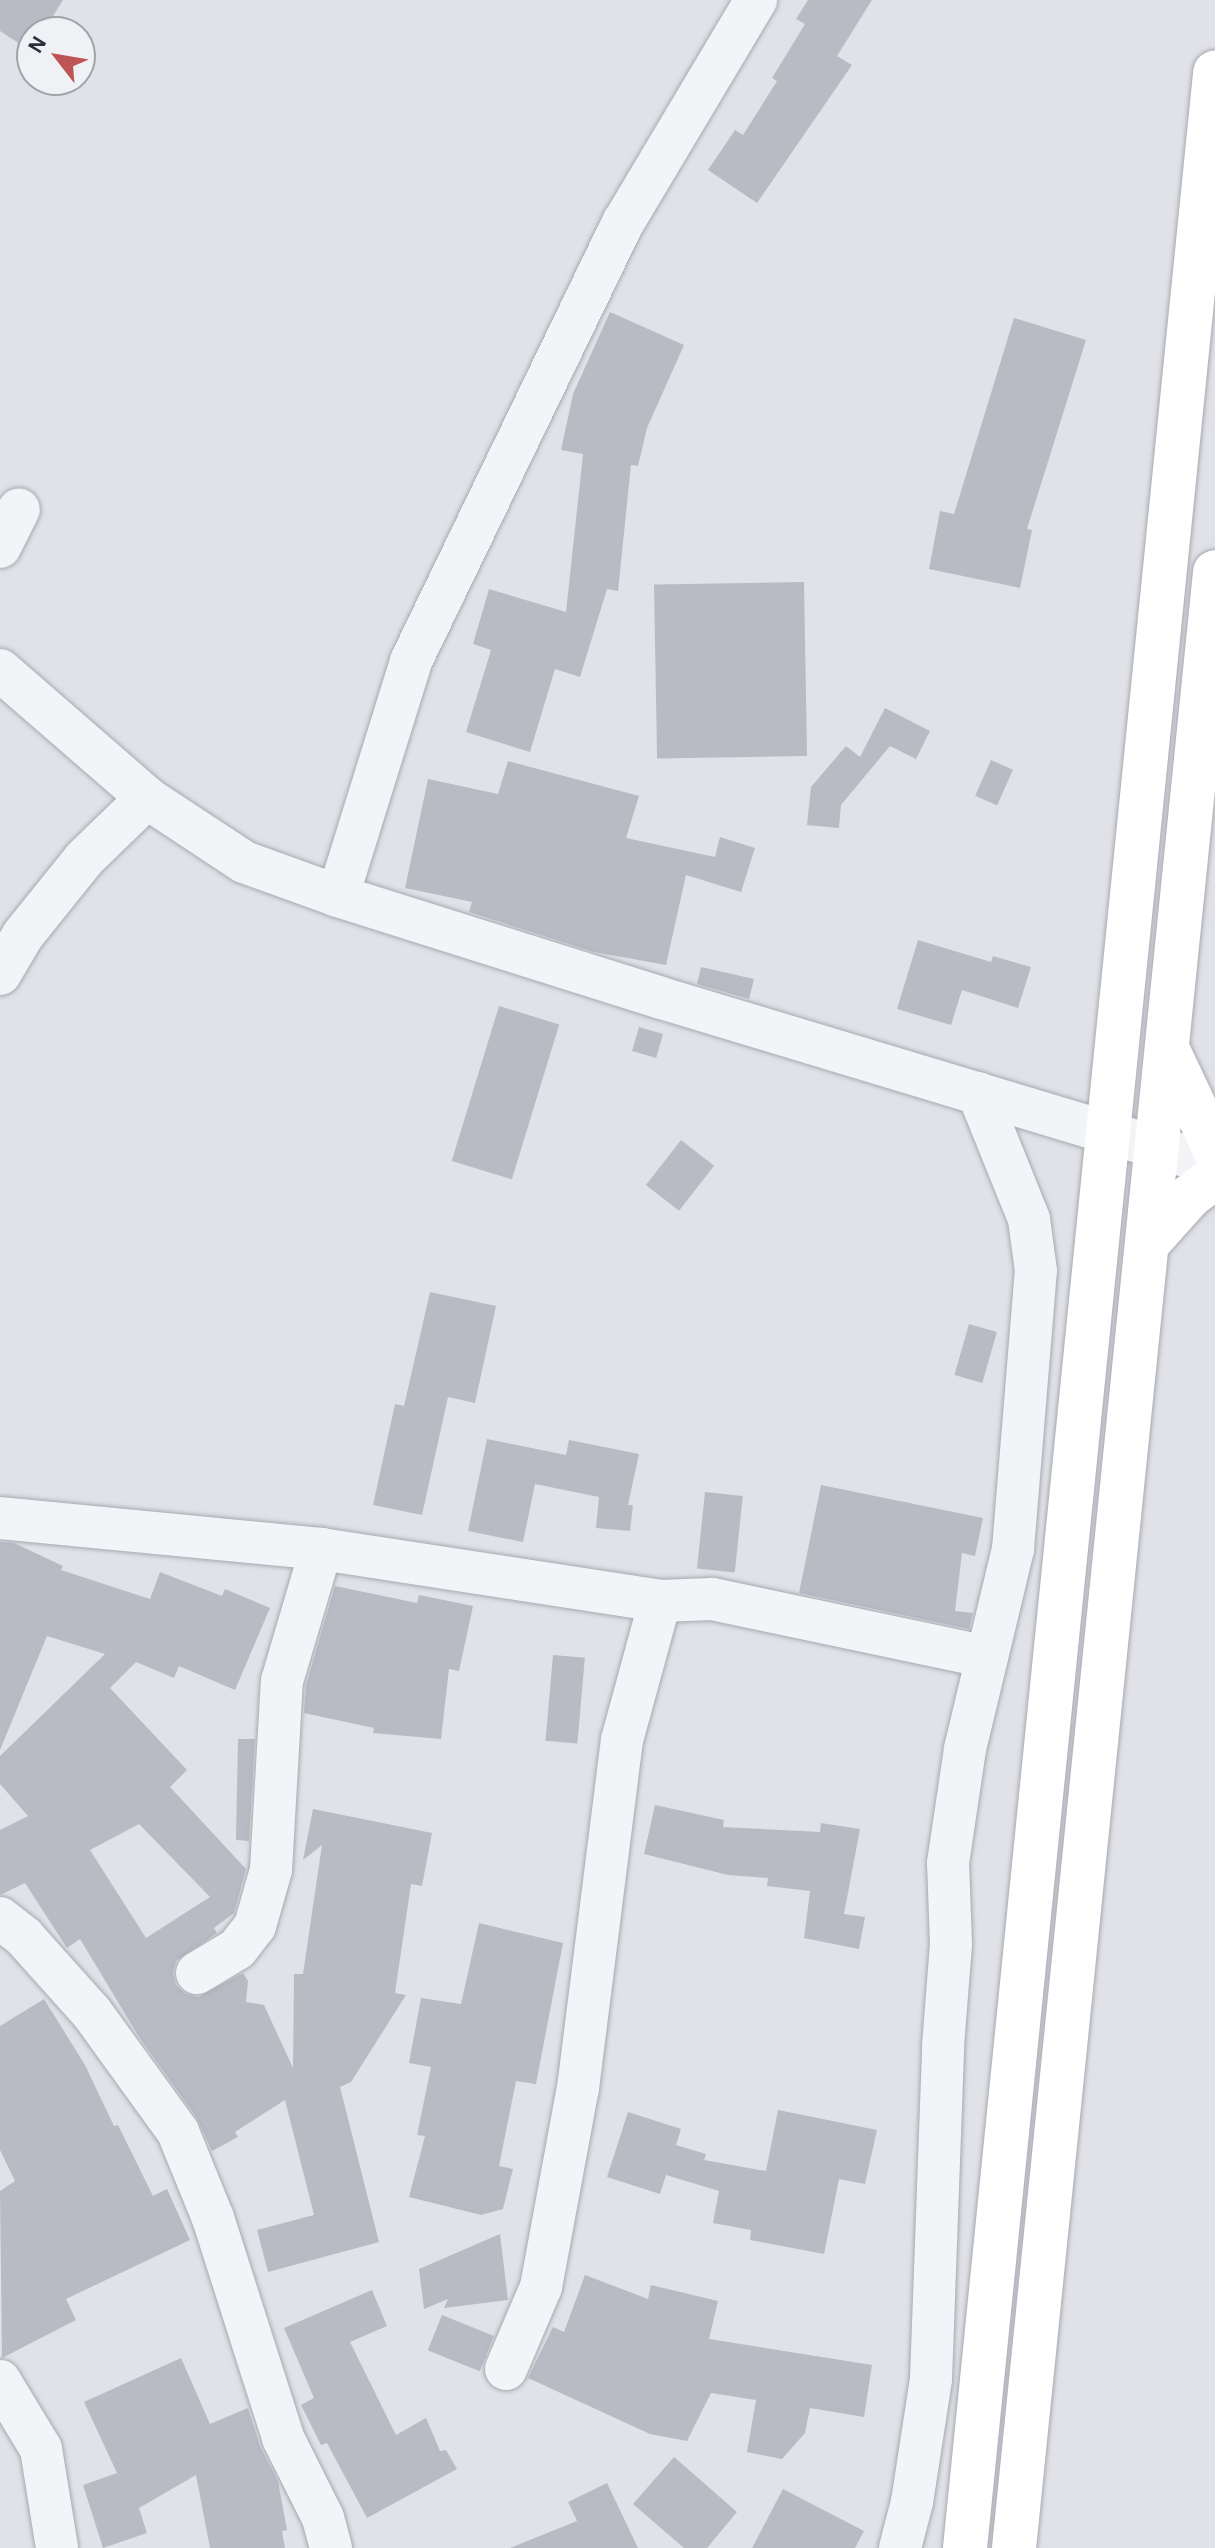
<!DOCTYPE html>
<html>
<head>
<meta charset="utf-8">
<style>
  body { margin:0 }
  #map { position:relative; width:1215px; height:2548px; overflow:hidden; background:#e1e2e8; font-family:"Alegreya Sans",sans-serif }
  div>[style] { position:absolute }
  .building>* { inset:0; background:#b8bbc4; transform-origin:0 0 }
  .roads { filter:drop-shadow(0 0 2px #a7a9b1) drop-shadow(0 0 2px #a7a9b1) }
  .minor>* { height:42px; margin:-21px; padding:0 21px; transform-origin:21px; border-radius:21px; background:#f3f4f7 }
  .highway>* { height:44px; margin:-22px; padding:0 22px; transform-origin:22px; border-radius:22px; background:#fff }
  span { translate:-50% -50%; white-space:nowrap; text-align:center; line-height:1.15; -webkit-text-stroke:6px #f0f1f5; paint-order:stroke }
  .north { position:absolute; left:16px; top:16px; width:80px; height:80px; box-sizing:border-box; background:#f0f1f5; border:2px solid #a1a3ab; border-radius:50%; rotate:301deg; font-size:22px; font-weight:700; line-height:32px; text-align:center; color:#2b2f3d }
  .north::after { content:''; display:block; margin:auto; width:28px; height:36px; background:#bf5455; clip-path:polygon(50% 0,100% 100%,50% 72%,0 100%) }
</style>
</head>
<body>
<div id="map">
  <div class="building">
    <div style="clip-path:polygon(0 0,63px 0,43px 32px,32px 32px,32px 52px,0 31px)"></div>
    <div style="clip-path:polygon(808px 0,872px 0,837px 56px,852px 65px,757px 203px,708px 170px,735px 130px,743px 135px,777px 81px,772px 78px,805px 24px,796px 19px)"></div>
    <div style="clip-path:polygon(610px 312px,684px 345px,647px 428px,638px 466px,631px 465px,618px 591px,607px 589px,580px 677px,555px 669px,530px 752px,466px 732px,491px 650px,473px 644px,489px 589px,566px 612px,583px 454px,561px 450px,573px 394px)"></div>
    <div style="clip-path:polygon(1014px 318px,1086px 340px,1027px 529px,1032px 530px,1020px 588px,929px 569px,940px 511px,954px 514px)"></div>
    <div style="left:804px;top:582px;width:174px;height:150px;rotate:89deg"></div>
    <div style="clip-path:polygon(885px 708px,930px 731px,916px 759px,890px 746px,841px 805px,839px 828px,807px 825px,811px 787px,846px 746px,860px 757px)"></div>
    <div style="left:991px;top:760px;width:24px;height:39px;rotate:24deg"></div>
    <div style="clip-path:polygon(508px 761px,639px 796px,626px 838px,715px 857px,720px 837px,755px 848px,741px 892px,686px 875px,666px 965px,594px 952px,469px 912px,472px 902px,405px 888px,428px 779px,498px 794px)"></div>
    <div style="clip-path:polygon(918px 940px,991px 962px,993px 956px,1031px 967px,1018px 1008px,962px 990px,951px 1025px,897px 1009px)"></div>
    <div style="clip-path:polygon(701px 967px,754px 979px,749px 999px,697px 984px)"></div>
    <div style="left:499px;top:1006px;width:63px;height:162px;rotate:17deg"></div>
    <div style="left:639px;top:1027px;width:25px;height:25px;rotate:16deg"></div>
    <div style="left:681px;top:1140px;width:42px;height:57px;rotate:38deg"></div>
    <div style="clip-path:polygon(430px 1292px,496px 1306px,475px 1403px,448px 1397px,422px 1515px,373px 1505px,395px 1404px,404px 1406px)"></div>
    <div style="left:969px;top:1324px;width:29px;height:53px;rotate:16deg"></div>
    <div style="clip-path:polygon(487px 1439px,566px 1455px,569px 1440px,639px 1454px,628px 1505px,633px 1505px,630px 1531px,596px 1528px,599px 1497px,535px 1484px,523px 1542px,468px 1531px)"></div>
    <div style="clip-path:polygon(821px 1485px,983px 1518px,975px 1556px,962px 1553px,955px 1611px,973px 1613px,969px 1629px,799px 1593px)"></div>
    <div style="left:705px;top:1492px;width:38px;height:77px;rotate:6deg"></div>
    <div style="clip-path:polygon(evenodd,0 1542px,14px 1543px,63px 1566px,61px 1570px,150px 1599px,160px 1572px,222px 1596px,225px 1589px,270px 1608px,235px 1690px,179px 1666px,174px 1678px,136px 1662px,110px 1688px,187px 1770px,170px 1787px,246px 1869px,234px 1913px,214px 1928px,217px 1933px,176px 1961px,173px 1973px,176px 1985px,186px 1994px,198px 1997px,243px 1973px,248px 1981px,246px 2002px,264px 2005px,293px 2068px,294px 1974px,303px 1974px,322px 1845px,303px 1860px,313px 1809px,432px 1833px,422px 1886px,411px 1884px,395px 1993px,406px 1995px,351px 2082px,340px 2087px,379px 2242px,268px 2272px,257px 2230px,314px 2215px,285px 2100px,235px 2132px,238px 2137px,212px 2151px,197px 2118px,139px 2037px,80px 1939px,67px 1948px,25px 1883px,0 1895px,0 1830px,28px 1816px,0 1784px,0 1756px,105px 1654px,47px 1636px,0 1750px,0 1542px,139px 1824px,210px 1897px,146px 1938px,90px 1850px,139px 1824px)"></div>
    <div style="clip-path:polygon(335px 1586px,417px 1603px,419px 1595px,473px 1606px,459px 1671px,449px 1669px,441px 1739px,373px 1733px,374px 1728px,304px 1713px,306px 1685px)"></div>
    <div style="left:553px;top:1655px;width:32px;height:86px;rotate:5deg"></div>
    <div style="clip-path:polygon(238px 1739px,255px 1739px,249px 1841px,236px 1840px)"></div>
    <div style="clip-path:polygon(655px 1805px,724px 1820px,723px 1827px,820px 1832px,821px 1823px,860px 1829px,844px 1914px,865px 1917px,859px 1949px,804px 1938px,810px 1891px,767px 1886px,768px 1878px,728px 1875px,644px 1854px)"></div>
    <div style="clip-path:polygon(479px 1923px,563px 1943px,536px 2084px,516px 2081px,499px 2166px,513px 2169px,503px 2209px,481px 2215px,409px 2197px,425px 2136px,417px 2135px,431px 2067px,409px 2063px,421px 1998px,461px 2004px)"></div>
    <div style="clip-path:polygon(44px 1999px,85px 2065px,114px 2126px,118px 2125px,153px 2196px,167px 2189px,190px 2240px,66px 2299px,76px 2320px,2px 2358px,0 2191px,15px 2181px,0 2150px,0 2026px)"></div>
    <div style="clip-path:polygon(778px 2110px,877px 2130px,865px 2184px,839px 2179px,824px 2254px,750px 2240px,751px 2230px,713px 2223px,719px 2191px,666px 2175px,660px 2194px,607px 2177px,628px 2112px,681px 2129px,676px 2145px,706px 2154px,704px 2160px,766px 2171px)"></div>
    <div style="clip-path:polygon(500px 2234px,508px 2300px,444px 2308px,448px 2299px,424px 2309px,419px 2269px)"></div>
    <div style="clip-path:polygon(585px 2275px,648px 2299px,651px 2285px,718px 2301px,709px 2339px,872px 2365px,864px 2417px,810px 2408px,805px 2433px,782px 2459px,747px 2452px,756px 2400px,711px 2393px,687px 2441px,650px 2434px,528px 2378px,553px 2327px,564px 2332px)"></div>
    <div style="clip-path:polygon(372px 2290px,387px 2326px,350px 2342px,396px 2435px,426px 2418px,440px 2451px,446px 2450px,457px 2469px,367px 2518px,327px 2443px,321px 2445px,301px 2405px,314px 2398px,284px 2328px)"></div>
    <div style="left:442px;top:2315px;width:56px;height:38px;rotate:22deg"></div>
    <div style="clip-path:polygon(181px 2358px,210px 2424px,248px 2408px,260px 2446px,278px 2481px,287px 2530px,282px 2531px,285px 2548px,210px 2548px,196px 2475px,139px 2508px,147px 2533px,103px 2548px,83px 2485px,117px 2473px,84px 2402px)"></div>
    <div style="clip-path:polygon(674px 2457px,737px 2512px,707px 2548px,684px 2548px,633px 2504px)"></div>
    <div style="clip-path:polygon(607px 2483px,638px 2548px,510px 2548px,577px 2521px,568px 2502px)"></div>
    <div style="clip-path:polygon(783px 2489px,864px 2531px,855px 2548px,752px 2548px)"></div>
  </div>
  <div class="roads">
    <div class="minor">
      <div style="left:0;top:547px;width:42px;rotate:-63.4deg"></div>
      <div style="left:0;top:670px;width:195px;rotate:41deg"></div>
      <div style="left:147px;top:798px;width:116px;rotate:33.4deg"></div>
      <div style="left:244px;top:862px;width:100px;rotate:19.9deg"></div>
      <div style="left:338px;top:896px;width:336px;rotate:17.5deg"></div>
      <div style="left:658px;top:997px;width:582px;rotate:16.78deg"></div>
      <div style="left:338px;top:896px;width:246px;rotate:-72.7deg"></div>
      <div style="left:411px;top:661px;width:487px;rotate:-64.2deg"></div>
      <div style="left:623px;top:223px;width:260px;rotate:-59.2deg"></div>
      <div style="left:0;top:974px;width:45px;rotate:-59.5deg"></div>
      <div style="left:23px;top:935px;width:97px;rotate:-51.2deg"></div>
      <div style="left:84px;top:859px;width:88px;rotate:-44.1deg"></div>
      <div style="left:0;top:1518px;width:322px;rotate:5.5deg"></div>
      <div style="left:321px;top:1549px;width:343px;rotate:8.7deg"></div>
      <div style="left:660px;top:1601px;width:52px;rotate:-2.2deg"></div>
      <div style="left:712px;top:1599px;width:281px;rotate:11.9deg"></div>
      <div style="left:0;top:1918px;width:31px;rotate:38deg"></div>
      <div style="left:24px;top:1937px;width:102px;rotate:48.2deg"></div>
      <div style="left:92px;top:2013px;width:147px;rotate:54.1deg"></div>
      <div style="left:178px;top:2132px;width:93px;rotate:67.9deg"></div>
      <div style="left:213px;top:2218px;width:231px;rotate:72.3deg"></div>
      <div style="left:283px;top:2438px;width:89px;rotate:63.4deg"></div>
      <div style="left:323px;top:2518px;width:31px;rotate:75deg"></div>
      <div style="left:197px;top:1973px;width:47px;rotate:-31deg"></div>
      <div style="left:237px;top:1949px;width:29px;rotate:-52deg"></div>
      <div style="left:255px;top:1926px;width:58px;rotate:-74.1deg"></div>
      <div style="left:271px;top:1870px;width:189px;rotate:-86.7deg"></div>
      <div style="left:282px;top:1681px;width:138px;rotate:-73.5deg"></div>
      <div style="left:506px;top:2369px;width:89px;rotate:-66.9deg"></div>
      <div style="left:541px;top:2287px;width:202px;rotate:-79.5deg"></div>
      <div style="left:578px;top:2088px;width:351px;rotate:-82.8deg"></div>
      <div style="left:622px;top:1740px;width:144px;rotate:-74.7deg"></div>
      <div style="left:0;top:2381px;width:79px;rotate:58.9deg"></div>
      <div style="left:41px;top:2449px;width:100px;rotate:80.8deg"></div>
      <div style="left:900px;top:2548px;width:48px;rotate:-75.4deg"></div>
      <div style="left:912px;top:2502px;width:124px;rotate:-81.2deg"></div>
      <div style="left:931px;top:2379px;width:333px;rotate:-87.9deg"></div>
      <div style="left:943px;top:2046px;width:102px;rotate:-85.5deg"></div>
      <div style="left:951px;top:1944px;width:81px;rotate:-92.1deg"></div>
      <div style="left:948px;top:1863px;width:115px;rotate:-81.5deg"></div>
      <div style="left:965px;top:1749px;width:206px;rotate:-76.5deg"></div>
      <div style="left:1013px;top:1549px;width:279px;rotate:-85.3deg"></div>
      <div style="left:1036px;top:1271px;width:52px;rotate:-97.7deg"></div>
      <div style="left:1029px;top:1219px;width:136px;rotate:-112deg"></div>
    </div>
    <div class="highway">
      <div style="left:1167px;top:1048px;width:113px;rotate:64.8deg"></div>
      <div style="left:1147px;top:1244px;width:64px;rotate:-48.1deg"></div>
      <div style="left:1190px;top:1196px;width:31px;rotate:-37deg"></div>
      <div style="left:965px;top:2548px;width:2488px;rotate:-84.23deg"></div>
      <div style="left:1014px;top:2548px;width:1986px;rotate:-84.19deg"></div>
    </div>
  </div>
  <div class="north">N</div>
</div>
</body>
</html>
